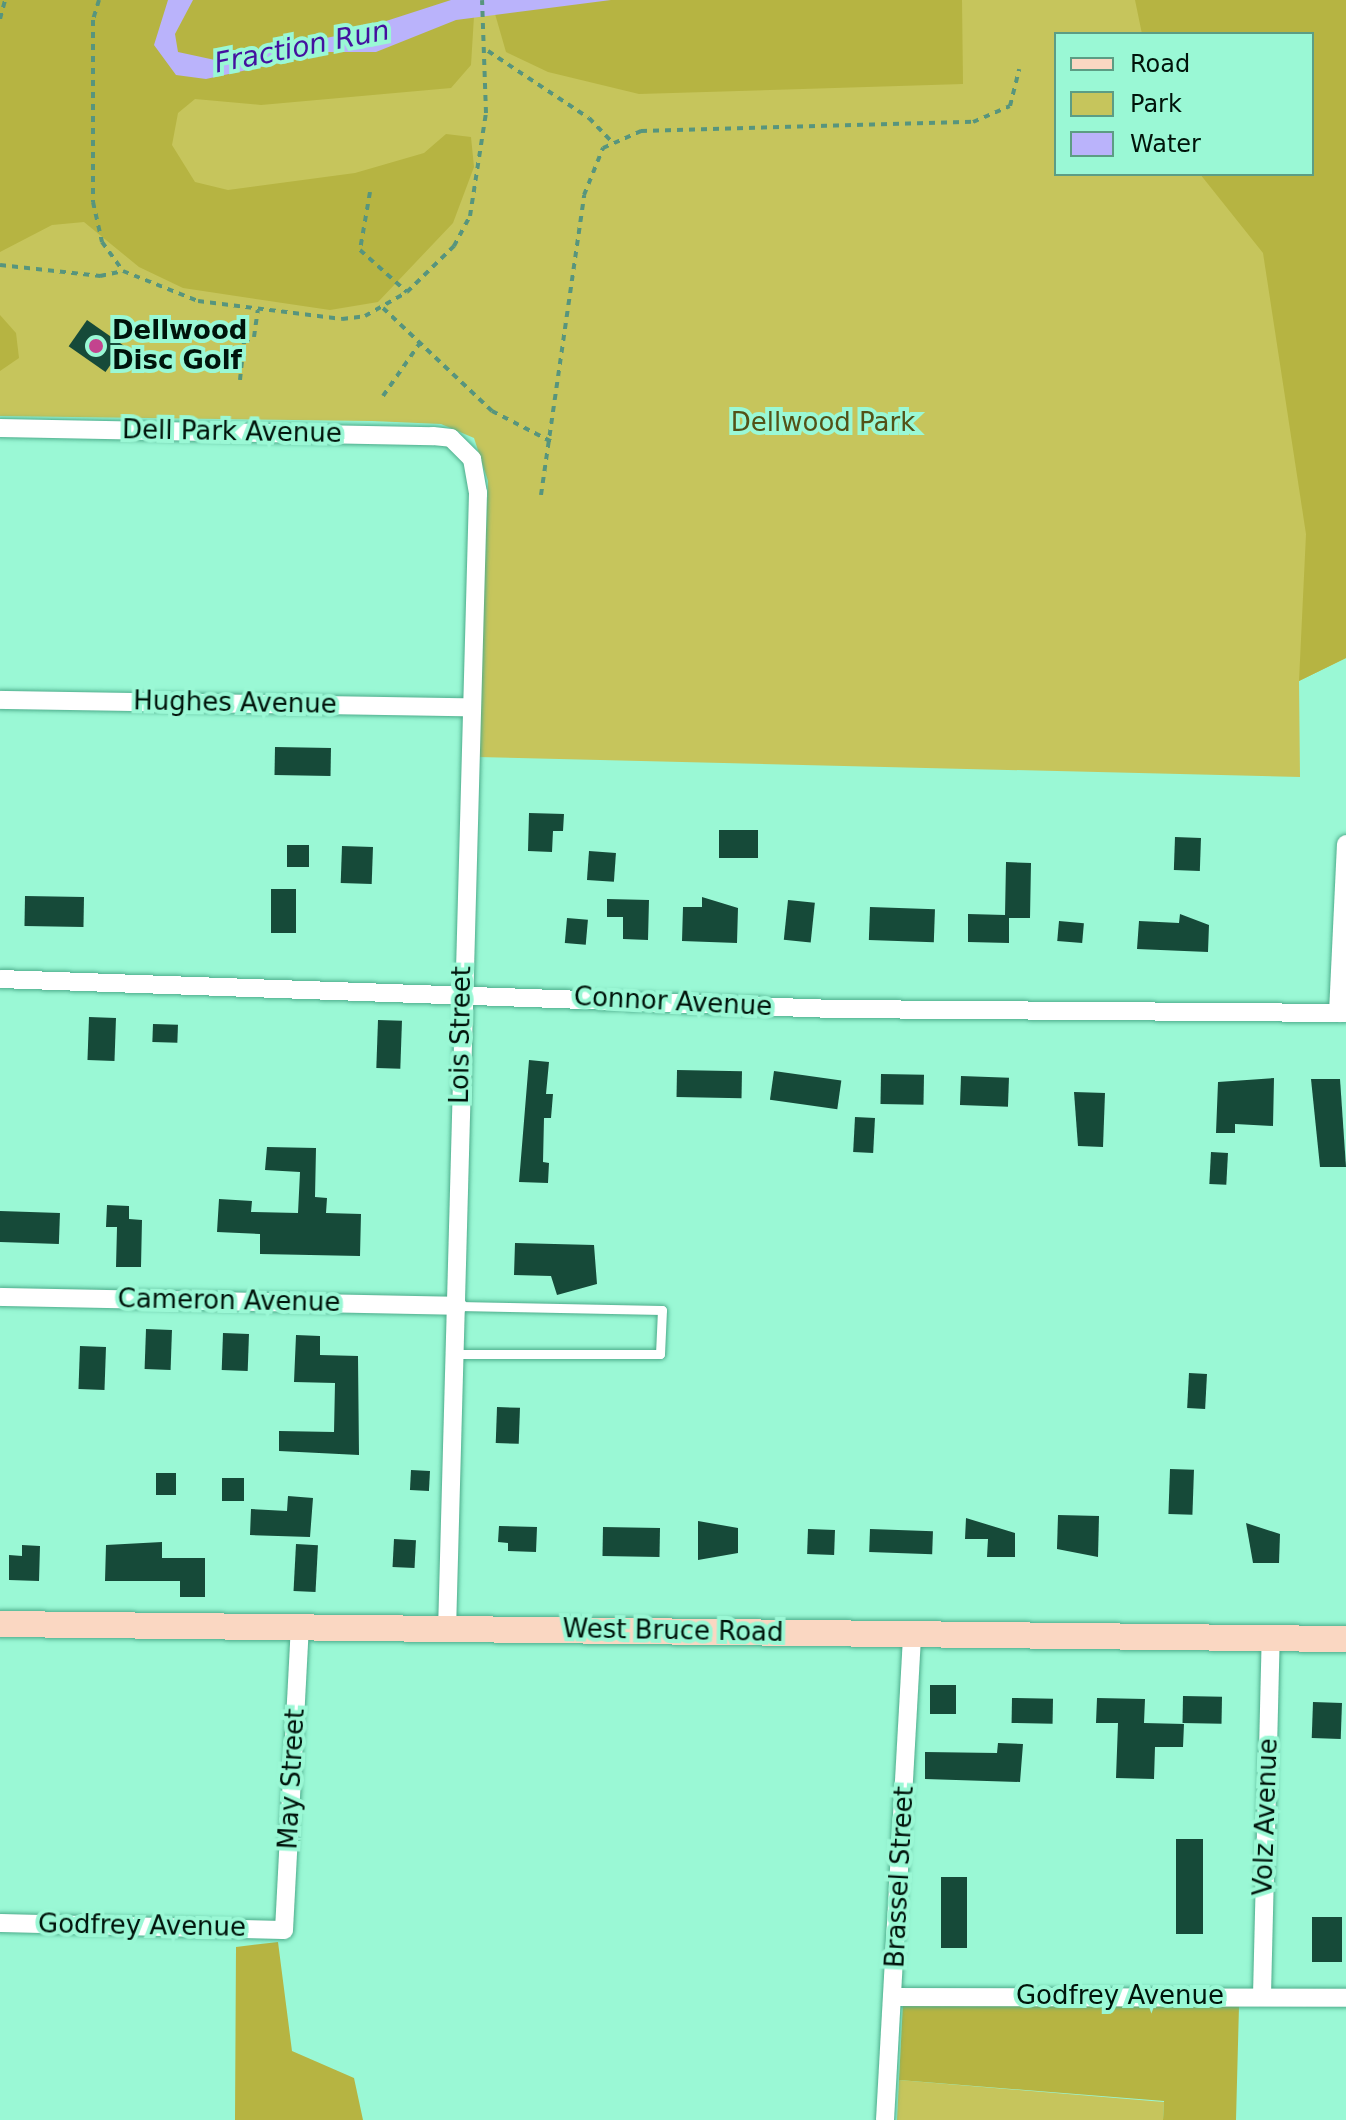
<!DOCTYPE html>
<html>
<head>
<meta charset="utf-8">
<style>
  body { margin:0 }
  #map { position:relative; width:1346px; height:2120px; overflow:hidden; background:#9af8d5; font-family:"DejaVu Sans",sans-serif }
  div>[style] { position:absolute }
  .green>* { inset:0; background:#c6c55c }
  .forest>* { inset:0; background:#b6b442 }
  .water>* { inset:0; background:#bab3fb }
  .building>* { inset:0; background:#164a39; transform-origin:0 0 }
  .path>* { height:4px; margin-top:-2px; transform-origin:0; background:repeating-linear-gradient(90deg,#57957d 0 6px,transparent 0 12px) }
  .roads { filter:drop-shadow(0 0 2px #4dac8b) drop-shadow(0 0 2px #4dac8b) }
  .lane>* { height:9px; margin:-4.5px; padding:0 4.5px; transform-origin:4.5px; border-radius:4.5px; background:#fff }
  .street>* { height:18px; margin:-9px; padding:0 9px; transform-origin:9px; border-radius:9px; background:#fff }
  .secondary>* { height:26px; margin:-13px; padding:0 13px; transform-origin:13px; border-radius:13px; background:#fad7c2 }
  .dots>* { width:22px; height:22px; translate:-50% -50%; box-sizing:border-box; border:4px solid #9af8d5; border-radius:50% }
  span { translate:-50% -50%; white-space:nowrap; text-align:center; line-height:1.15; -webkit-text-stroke:8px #9af8d5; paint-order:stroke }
  .poi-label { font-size:26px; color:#00140b; font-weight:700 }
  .left { translate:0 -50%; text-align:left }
  .park-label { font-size:26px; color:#535217 }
  .street-label { font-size:26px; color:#00140b }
  .water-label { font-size:28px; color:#44119f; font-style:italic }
  .legend { position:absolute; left:1054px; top:32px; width:260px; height:144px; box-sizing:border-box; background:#9af8d5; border:2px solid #5c9d84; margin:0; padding:10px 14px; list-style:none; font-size:24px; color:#00140b }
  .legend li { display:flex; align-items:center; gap:16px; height:40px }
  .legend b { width:40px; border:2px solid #5c9d84 }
</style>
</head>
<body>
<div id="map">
  <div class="green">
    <div style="clip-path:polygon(evenodd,0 0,1346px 0,1346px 658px,1299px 681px,1300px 777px,478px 757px,488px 481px,474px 438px,441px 424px,372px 421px,0 416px,0 0,1056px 34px,1312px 34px,1312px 174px,1056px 174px,1056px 34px)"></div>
    <div style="clip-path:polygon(899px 2080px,1164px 2102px,1163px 2120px,897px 2120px)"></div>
  </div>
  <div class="forest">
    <div style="clip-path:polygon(0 0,475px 0,471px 65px,451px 88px,261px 105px,195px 99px,178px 113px,172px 145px,195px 182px,228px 190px,355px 173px,424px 153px,446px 134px,471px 137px,474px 167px,453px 223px,378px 302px,330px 310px,183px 288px,139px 267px,84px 222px,52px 225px,0 252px)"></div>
    <div style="clip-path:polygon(491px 0,962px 0,963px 84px,639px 94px,548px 72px,506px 52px)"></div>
    <div style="clip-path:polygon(1135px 0,1346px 0,1346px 658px,1299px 681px,1306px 534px,1263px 253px,1200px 174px,1312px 174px,1312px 34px,1142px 34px)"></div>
    <div style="clip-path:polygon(0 315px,16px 333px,19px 358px,0 371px)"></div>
    <div style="clip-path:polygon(278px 1942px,292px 2051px,354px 2078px,363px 2120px,235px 2120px,236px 1947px)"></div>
    <div style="clip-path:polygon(903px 2003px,1239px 2006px,1236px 2120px,1163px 2120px,1164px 2101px,899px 2080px)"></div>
  </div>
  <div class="water">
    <div style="clip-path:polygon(168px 0,193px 0,175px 34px,178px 52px,215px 60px,346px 34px,451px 0,611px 0,456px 20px,376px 52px,328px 52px,206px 79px,176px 75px,154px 45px)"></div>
  </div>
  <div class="building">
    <div style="left:87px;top:320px;width:45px;height:32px;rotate:35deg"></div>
    <div style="left:275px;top:747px;width:56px;height:28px;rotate:1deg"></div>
    <div style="clip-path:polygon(529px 813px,564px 814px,563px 831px,553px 831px,552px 852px,528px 851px)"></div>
    <div style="left:719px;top:830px;width:39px;height:28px"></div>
    <div style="left:1175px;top:837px;width:26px;height:33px;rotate:2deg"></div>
    <div style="left:287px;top:845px;width:22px;height:22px"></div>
    <div style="left:342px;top:846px;width:31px;height:37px;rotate:2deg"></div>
    <div style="left:589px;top:851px;width:27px;height:29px;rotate:4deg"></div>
    <div style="clip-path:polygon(1006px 862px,1031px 863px,1030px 918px,1009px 918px,1009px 943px,968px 942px,968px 914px,1005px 915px)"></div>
    <div style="left:271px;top:889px;width:25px;height:44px"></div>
    <div style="left:25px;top:896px;width:59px;height:30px;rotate:1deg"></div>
    <div style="clip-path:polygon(702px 897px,738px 908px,737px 943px,682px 941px,683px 907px,702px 907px)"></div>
    <div style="clip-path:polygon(607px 899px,649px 900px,648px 940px,623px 939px,623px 917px,607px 917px)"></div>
    <div style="left:788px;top:900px;width:27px;height:40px;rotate:6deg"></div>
    <div style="left:870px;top:907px;width:65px;height:33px;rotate:2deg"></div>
    <div style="clip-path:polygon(1180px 914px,1209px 925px,1208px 952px,1137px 949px,1139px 921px,1179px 923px)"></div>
    <div style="left:567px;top:918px;width:21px;height:25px;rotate:5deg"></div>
    <div style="left:1059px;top:921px;width:25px;height:20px;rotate:5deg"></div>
    <div style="left:89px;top:1017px;width:27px;height:43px;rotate:2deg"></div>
    <div style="left:378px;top:1020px;width:24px;height:48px;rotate:2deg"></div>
    <div style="left:153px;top:1024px;width:25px;height:18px;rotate:2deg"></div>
    <div style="clip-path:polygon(529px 1060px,549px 1062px,546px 1094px,553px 1094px,551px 1118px,544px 1118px,543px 1162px,549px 1163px,548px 1183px,519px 1182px)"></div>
    <div style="left:677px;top:1070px;width:65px;height:27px;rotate:1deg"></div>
    <div style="left:774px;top:1071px;width:68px;height:29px;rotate:8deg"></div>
    <div style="left:881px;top:1074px;width:43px;height:30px;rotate:1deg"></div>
    <div style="left:961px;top:1076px;width:48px;height:29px;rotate:2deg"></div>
    <div style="clip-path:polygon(1274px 1078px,1273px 1126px,1235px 1124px,1235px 1133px,1216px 1133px,1218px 1082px)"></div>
    <div style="clip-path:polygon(1311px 1079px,1340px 1079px,1346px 1167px,1320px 1167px)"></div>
    <div style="clip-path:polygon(1074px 1092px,1105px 1093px,1103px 1147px,1078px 1146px)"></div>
    <div style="left:855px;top:1117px;width:20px;height:35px;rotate:3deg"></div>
    <div style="clip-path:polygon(267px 1147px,316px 1148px,315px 1197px,327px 1198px,326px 1213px,361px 1214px,360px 1256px,260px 1254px,260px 1234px,217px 1232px,219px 1199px,252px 1201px,251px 1212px,298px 1213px,300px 1172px,265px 1170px)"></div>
    <div style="left:1211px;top:1152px;width:17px;height:32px;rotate:3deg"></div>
    <div style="clip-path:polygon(107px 1205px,129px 1206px,129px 1219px,142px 1220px,141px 1267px,116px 1267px,117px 1227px,106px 1227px)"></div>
    <div style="left:0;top:1211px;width:60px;height:31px;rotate:2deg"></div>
    <div style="clip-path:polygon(515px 1243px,594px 1245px,597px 1284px,557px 1295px,551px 1276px,514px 1275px)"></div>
    <div style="left:146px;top:1329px;width:26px;height:40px;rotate:2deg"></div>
    <div style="left:223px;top:1333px;width:26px;height:37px;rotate:2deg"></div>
    <div style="clip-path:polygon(296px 1335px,320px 1336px,320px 1355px,358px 1356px,359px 1455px,279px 1451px,279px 1431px,334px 1432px,335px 1383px,294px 1382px)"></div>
    <div style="left:80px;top:1346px;width:26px;height:43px;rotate:2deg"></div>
    <div style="left:1189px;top:1373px;width:18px;height:35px;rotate:3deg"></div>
    <div style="left:497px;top:1407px;width:23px;height:36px;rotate:2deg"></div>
    <div style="left:1170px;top:1469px;width:24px;height:45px;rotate:2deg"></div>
    <div style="left:411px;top:1470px;width:19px;height:20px;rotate:3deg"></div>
    <div style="left:156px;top:1473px;width:20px;height:22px"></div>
    <div style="left:222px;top:1478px;width:22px;height:23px"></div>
    <div style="clip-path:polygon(288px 1496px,313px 1498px,310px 1537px,250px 1535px,251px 1509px,287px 1511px)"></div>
    <div style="clip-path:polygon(1058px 1515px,1099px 1516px,1098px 1557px,1057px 1549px)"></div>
    <div style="clip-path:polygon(966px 1518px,1015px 1533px,1015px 1557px,987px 1557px,988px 1539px,965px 1539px)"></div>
    <div style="clip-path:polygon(698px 1521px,738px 1528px,738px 1553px,698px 1560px)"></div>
    <div style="clip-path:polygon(1246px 1523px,1280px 1534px,1279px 1563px,1253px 1563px)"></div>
    <div style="clip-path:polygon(499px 1526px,537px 1527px,536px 1552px,508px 1551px,508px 1543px,498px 1542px)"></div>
    <div style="left:603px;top:1527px;width:57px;height:29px;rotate:1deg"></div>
    <div style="left:808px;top:1529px;width:27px;height:25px;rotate:2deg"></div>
    <div style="left:870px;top:1529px;width:63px;height:23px;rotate:2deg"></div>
    <div style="left:394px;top:1539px;width:22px;height:28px;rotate:3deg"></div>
    <div style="clip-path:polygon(162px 1542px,162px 1558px,205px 1558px,205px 1597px,180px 1597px,180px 1581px,105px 1581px,106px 1545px)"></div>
    <div style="left:296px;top:1544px;width:22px;height:47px;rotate:3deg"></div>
    <div style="clip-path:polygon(22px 1545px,40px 1546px,39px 1581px,9px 1580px,9px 1555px,22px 1556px)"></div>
    <div style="left:930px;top:1685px;width:26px;height:29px"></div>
    <div style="left:1183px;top:1696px;width:39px;height:27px;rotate:1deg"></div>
    <div style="left:1012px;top:1698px;width:41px;height:25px;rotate:1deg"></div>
    <div style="clip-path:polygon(1097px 1698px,1145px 1699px,1144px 1723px,1184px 1724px,1183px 1747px,1155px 1747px,1154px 1779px,1116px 1778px,1118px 1723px,1096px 1723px)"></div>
    <div style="left:1313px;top:1702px;width:29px;height:36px;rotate:2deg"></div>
    <div style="clip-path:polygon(998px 1743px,1023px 1744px,1020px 1782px,925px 1779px,925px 1752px,997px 1753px)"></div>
    <div style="left:1176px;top:1839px;width:27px;height:95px"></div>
    <div style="left:941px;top:1877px;width:26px;height:71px"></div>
    <div style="left:1312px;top:1917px;width:30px;height:45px"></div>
  </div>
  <div class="path">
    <div style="left:99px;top:0;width:21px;rotate:107deg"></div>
    <div style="left:93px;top:20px;width:182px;rotate:90deg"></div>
    <div style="left:93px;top:202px;width:41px;rotate:77.3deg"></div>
    <div style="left:102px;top:242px;width:36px;rotate:54deg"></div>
    <div style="left:123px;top:271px;width:81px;rotate:21.8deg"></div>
    <div style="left:198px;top:301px;width:145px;rotate:7.1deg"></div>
    <div style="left:342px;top:319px;width:23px;rotate:-7deg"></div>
    <div style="left:365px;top:316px;width:48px;rotate:-29.7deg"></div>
    <div style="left:407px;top:292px;width:66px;rotate:-44.4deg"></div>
    <div style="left:454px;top:246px;width:34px;rotate:-62deg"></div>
    <div style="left:470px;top:216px;width:104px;rotate:-81.2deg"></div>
    <div style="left:486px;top:113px;width:113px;rotate:-92deg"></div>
    <div style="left:0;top:19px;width:20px;rotate:-75deg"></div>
    <div style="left:488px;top:51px;width:121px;rotate:33.6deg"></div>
    <div style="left:589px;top:118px;width:32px;rotate:46deg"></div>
    <div style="left:370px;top:192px;width:59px;rotate:99.8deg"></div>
    <div style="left:360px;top:250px;width:63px;rotate:41.8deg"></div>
    <div style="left:0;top:265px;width:101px;rotate:6.3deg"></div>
    <div style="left:100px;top:276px;width:24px;rotate:-12deg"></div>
    <div style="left:383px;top:308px;width:150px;rotate:43.4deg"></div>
    <div style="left:492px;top:411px;width:70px;rotate:27.3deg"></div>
    <div style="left:240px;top:380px;width:38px;rotate:-84deg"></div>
    <div style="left:244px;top:342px;width:11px;rotate:-27deg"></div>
    <div style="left:254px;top:337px;width:27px;rotate:-82deg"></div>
    <div style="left:383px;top:396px;width:65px;rotate:-55.1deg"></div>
    <div style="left:541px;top:495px;width:303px;rotate:-81.8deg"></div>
    <div style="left:584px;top:195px;width:51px;rotate:-68deg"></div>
    <div style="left:603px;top:148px;width:42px;rotate:-24.1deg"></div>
    <div style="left:641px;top:131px;width:332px;rotate:-1.6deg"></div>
    <div style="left:973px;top:122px;width:40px;rotate:-23.4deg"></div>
    <div style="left:1010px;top:106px;width:38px;rotate:-76deg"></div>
  </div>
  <div class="roads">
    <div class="lane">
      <div style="left:456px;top:1354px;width:204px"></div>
      <div style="left:660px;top:1354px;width:44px;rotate:-87.4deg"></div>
      <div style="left:662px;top:1310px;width:204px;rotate:-178.9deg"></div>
    </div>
    <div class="street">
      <div style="left:0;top:428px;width:433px;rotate:1.1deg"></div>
      <div style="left:433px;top:436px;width:18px;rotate:6deg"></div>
      <div style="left:451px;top:438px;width:30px;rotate:45deg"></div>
      <div style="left:472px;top:459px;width:35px;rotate:80deg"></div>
      <div style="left:478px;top:493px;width:1136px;rotate:91.56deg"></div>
      <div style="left:0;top:700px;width:470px;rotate:0.9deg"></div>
      <div style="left:0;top:979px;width:837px;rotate:2.06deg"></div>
      <div style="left:836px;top:1009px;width:510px;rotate:0.45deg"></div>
      <div style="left:1338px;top:1013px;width:169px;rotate:-87.3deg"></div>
      <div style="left:0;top:1297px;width:458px;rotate:1.1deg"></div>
      <div style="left:0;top:1923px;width:284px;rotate:1.4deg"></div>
      <div style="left:284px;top:1930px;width:302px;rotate:-87deg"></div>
      <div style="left:1262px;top:1995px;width:357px;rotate:-88.6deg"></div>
      <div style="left:894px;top:1997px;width:452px;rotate:0.1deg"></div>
      <div style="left:885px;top:2120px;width:487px;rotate:-86.8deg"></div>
    </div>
    <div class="secondary">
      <div style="left:0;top:1624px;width:1346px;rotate:0.64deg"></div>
    </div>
  </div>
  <div class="dots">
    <div style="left:96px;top:346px;background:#c3438e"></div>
  </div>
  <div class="poi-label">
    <span class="left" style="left:112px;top:346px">Dellwood<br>Disc Golf</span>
  </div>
  <div class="park-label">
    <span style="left:823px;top:423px">Dellwood Park</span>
  </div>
  <div class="street-label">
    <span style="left:232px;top:432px;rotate:1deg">Dell Park Avenue</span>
    <span style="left:235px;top:703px;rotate:1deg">Hughes Avenue</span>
    <span style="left:673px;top:1002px;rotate:3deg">Connor Avenue</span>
    <span style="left:461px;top:1035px;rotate:-89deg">Lois Street</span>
    <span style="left:229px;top:1301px;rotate:1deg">Cameron Avenue</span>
    <span style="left:673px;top:1631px;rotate:1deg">West Bruce Road</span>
    <span style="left:292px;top:1779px;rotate:-87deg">May Street</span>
    <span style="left:1266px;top:1817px;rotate:-88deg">Volz Avenue</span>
    <span style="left:900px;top:1877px;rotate:-87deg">Brassel Street</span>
    <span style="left:142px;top:1926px;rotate:1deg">Godfrey Avenue</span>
    <span style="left:1120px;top:1996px">Godfrey Avenue</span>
  </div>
  <div class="water-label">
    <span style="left:302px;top:47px;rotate:-11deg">Fraction Run</span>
  </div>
  <ul class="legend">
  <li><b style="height:10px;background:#fad7c2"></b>Road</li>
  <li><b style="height:22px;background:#c6c55c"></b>Park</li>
  <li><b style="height:22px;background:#bab3fb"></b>Water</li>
  </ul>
</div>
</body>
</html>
